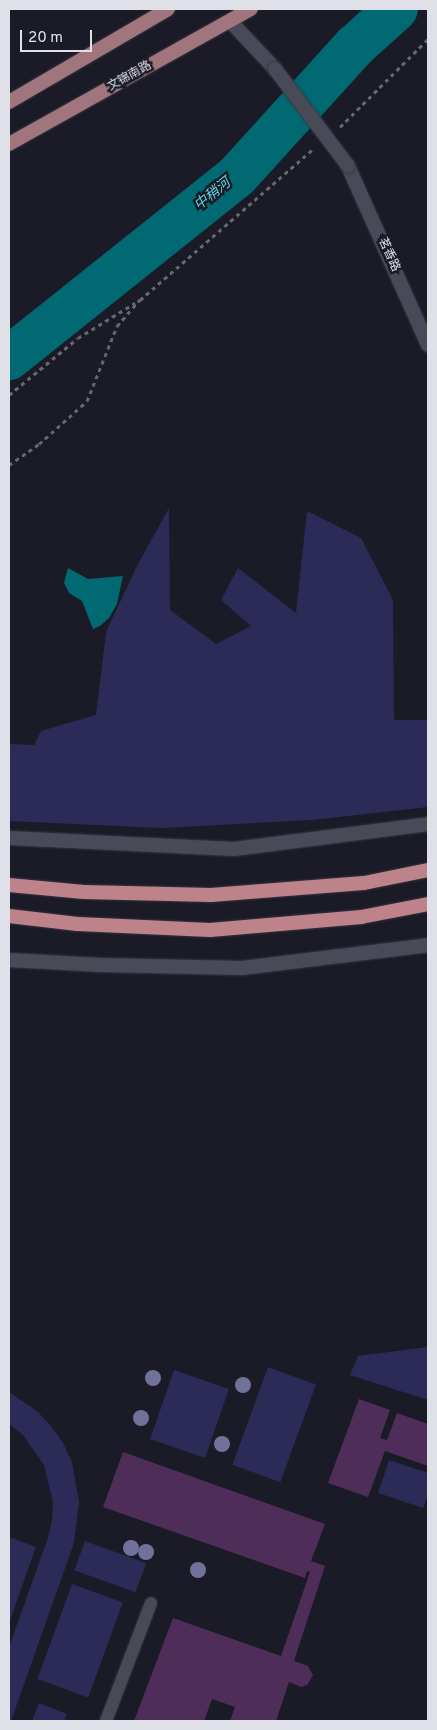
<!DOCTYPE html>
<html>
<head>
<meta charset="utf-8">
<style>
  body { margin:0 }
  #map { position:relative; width:437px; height:1730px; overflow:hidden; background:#1a1b26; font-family:Overpass,"Noto Sans SC",sans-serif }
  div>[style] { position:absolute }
  .green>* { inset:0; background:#2c2b58; transform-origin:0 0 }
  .water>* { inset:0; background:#006972 }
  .river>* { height:44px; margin:-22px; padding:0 22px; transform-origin:22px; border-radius:22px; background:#006972 }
  .building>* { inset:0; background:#4e2e59 }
  .path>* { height:3px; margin-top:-1.5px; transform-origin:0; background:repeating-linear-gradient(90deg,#666771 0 4px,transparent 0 8px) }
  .roads { filter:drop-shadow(0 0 1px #36363f) drop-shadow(0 0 1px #36363f) }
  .service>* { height:12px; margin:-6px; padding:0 6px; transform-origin:6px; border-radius:6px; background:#494a57 }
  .minor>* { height:14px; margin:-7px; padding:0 7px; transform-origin:7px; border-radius:7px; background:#494a57 }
  .tertiary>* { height:14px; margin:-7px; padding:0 7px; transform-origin:7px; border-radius:7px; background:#494a57 }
  .primary>* { height:14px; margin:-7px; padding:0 7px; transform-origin:7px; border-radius:7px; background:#a1757d }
  .trunk>* { height:14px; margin:-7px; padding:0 7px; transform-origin:7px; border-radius:7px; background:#be838a }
  .bridges { filter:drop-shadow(0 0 1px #36363f) drop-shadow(0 0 1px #36363f) }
  .minor-bridge>* { height:14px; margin:-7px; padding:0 7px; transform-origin:7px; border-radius:7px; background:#494a57 }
  .trees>* { width:16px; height:16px; margin:-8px; border-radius:50%; background:#70729a }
  span { translate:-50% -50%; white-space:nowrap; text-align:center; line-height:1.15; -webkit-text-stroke:5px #1a1b26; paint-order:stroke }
  .street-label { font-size:12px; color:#e0e0e8 }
  .water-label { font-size:14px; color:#5bd8e6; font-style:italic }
  .frame { position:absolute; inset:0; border:10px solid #e0e0e8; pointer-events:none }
  .scale { position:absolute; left:20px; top:30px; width:72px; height:22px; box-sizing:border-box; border:2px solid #e0e0e8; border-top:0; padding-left:6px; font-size:15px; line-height:18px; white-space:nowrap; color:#e0e0e8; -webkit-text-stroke:4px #1a1b26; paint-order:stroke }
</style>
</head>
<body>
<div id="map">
  <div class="green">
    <div style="clip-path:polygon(169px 508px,170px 610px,216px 644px,251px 626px,221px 600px,238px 568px,296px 613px,307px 511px,361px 538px,393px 600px,394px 720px,428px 720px,428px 807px,312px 820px,162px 828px,9px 821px,9px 744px,34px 745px,41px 731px,96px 715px,106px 632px,138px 564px)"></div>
    <div style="clip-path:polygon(428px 1347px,428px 1400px,350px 1375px,358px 1356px)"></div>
    <div style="left:268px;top:1367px;width:51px;height:104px;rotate:20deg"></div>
    <div style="left:174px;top:1370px;width:58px;height:73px;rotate:19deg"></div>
    <div style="clip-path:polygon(9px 1392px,37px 1411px,51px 1426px,63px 1443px,72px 1462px,79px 1502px,74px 1543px,11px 1721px,9px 1721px,9px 1647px,48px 1538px,52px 1520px,53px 1502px,44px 1465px,23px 1435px,9px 1424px)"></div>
    <div style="clip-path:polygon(389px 1460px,428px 1473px,428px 1494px,423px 1508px,378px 1493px)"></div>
    <div style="clip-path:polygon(9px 1537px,36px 1547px,9px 1623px)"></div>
    <div style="left:85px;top:1541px;width:65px;height:31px;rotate:20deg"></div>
    <div style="left:72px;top:1584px;width:54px;height:101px;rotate:20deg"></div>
    <div style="clip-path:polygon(39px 1703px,67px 1714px,64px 1721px,32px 1721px)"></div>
  </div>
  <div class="water">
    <div style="clip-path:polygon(68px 568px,88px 579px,123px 576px,117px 604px,109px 618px,100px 626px,93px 629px,82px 601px,69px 593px,64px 583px)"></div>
  </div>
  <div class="river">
    <div style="left:9px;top:358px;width:292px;rotate:-38.6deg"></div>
    <div style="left:237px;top:176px;width:176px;rotate:-47.8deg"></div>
    <div style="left:355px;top:46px;width:55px;rotate:-42.1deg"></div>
  </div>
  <div class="building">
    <div style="clip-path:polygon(359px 1399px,390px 1410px,380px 1438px,387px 1440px,397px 1413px,428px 1424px,428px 1466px,385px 1451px,368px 1497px,328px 1483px)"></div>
    <div style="clip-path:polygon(123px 1452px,325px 1524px,311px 1561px,325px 1566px,294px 1661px,308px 1666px,313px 1675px,307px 1685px,301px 1687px,289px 1682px,276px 1721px,230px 1721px,235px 1707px,212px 1699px,204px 1721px,134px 1721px,173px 1618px,281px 1656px,310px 1572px,307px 1571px,305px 1578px,103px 1507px)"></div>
  </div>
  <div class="path">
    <div style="left:340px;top:127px;width:124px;rotate:-45deg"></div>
    <div style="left:9px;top:395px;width:89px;rotate:-39.6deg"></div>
    <div style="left:78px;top:338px;width:67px;rotate:-31.6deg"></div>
    <div style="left:9px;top:465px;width:37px;rotate:-35deg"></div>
    <div style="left:39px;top:444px;width:64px;rotate:-41.9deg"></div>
    <div style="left:87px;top:401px;width:81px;rotate:-68.2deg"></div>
    <div style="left:117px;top:326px;width:35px;rotate:-49deg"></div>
    <div style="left:140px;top:300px;width:228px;rotate:-41.1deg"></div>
  </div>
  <div class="roads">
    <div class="service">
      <div style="left:106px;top:1721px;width:126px;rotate:-69.1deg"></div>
    </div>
    <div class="minor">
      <div style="left:230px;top:21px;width:66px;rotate:46.8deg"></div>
      <div style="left:348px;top:166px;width:196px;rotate:65.9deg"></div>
    </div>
    <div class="tertiary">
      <div style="left:9px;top:838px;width:225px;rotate:2.8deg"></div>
      <div style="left:234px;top:849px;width:196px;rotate:-7.3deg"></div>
      <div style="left:9px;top:960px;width:92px;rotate:3.1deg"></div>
      <div style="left:101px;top:965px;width:141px;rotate:1.2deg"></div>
      <div style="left:242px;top:968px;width:187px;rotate:-7deg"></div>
    </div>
    <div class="primary">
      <div style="left:9px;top:102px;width:184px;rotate:-30.3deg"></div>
      <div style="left:9px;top:144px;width:277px;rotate:-29.2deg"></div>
    </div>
    <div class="trunk">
      <div style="left:9px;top:885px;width:75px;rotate:5.3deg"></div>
      <div style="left:84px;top:892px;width:127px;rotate:1.4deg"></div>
      <div style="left:211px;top:895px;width:153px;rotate:-4.5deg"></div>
      <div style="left:364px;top:883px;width:65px;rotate:-11.5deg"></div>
      <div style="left:9px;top:916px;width:69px;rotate:6.6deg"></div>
      <div style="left:78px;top:924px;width:132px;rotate:2.6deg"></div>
      <div style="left:210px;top:930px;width:152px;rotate:-4.9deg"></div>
      <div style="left:361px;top:917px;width:68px;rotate:-11deg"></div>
    </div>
  </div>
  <div class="bridges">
    <div class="minor-bridge">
      <div style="left:275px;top:69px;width:121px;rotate:53deg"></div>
    </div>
  </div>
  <div class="trees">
    <div style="left:153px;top:1378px"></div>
    <div style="left:243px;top:1385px"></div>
    <div style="left:141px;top:1418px"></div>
    <div style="left:222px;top:1444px"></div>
    <div style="left:131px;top:1548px"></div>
    <div style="left:146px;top:1552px"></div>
    <div style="left:198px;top:1570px"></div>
  </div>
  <div class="street-label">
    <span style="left:130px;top:77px;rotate:-29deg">文锦南路</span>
    <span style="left:388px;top:255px;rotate:66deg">茗香路</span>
  </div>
  <div class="water-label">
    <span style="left:213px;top:195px;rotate:-39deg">中稍河</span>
  </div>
  <div class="frame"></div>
  <div class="scale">20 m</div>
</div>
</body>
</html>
